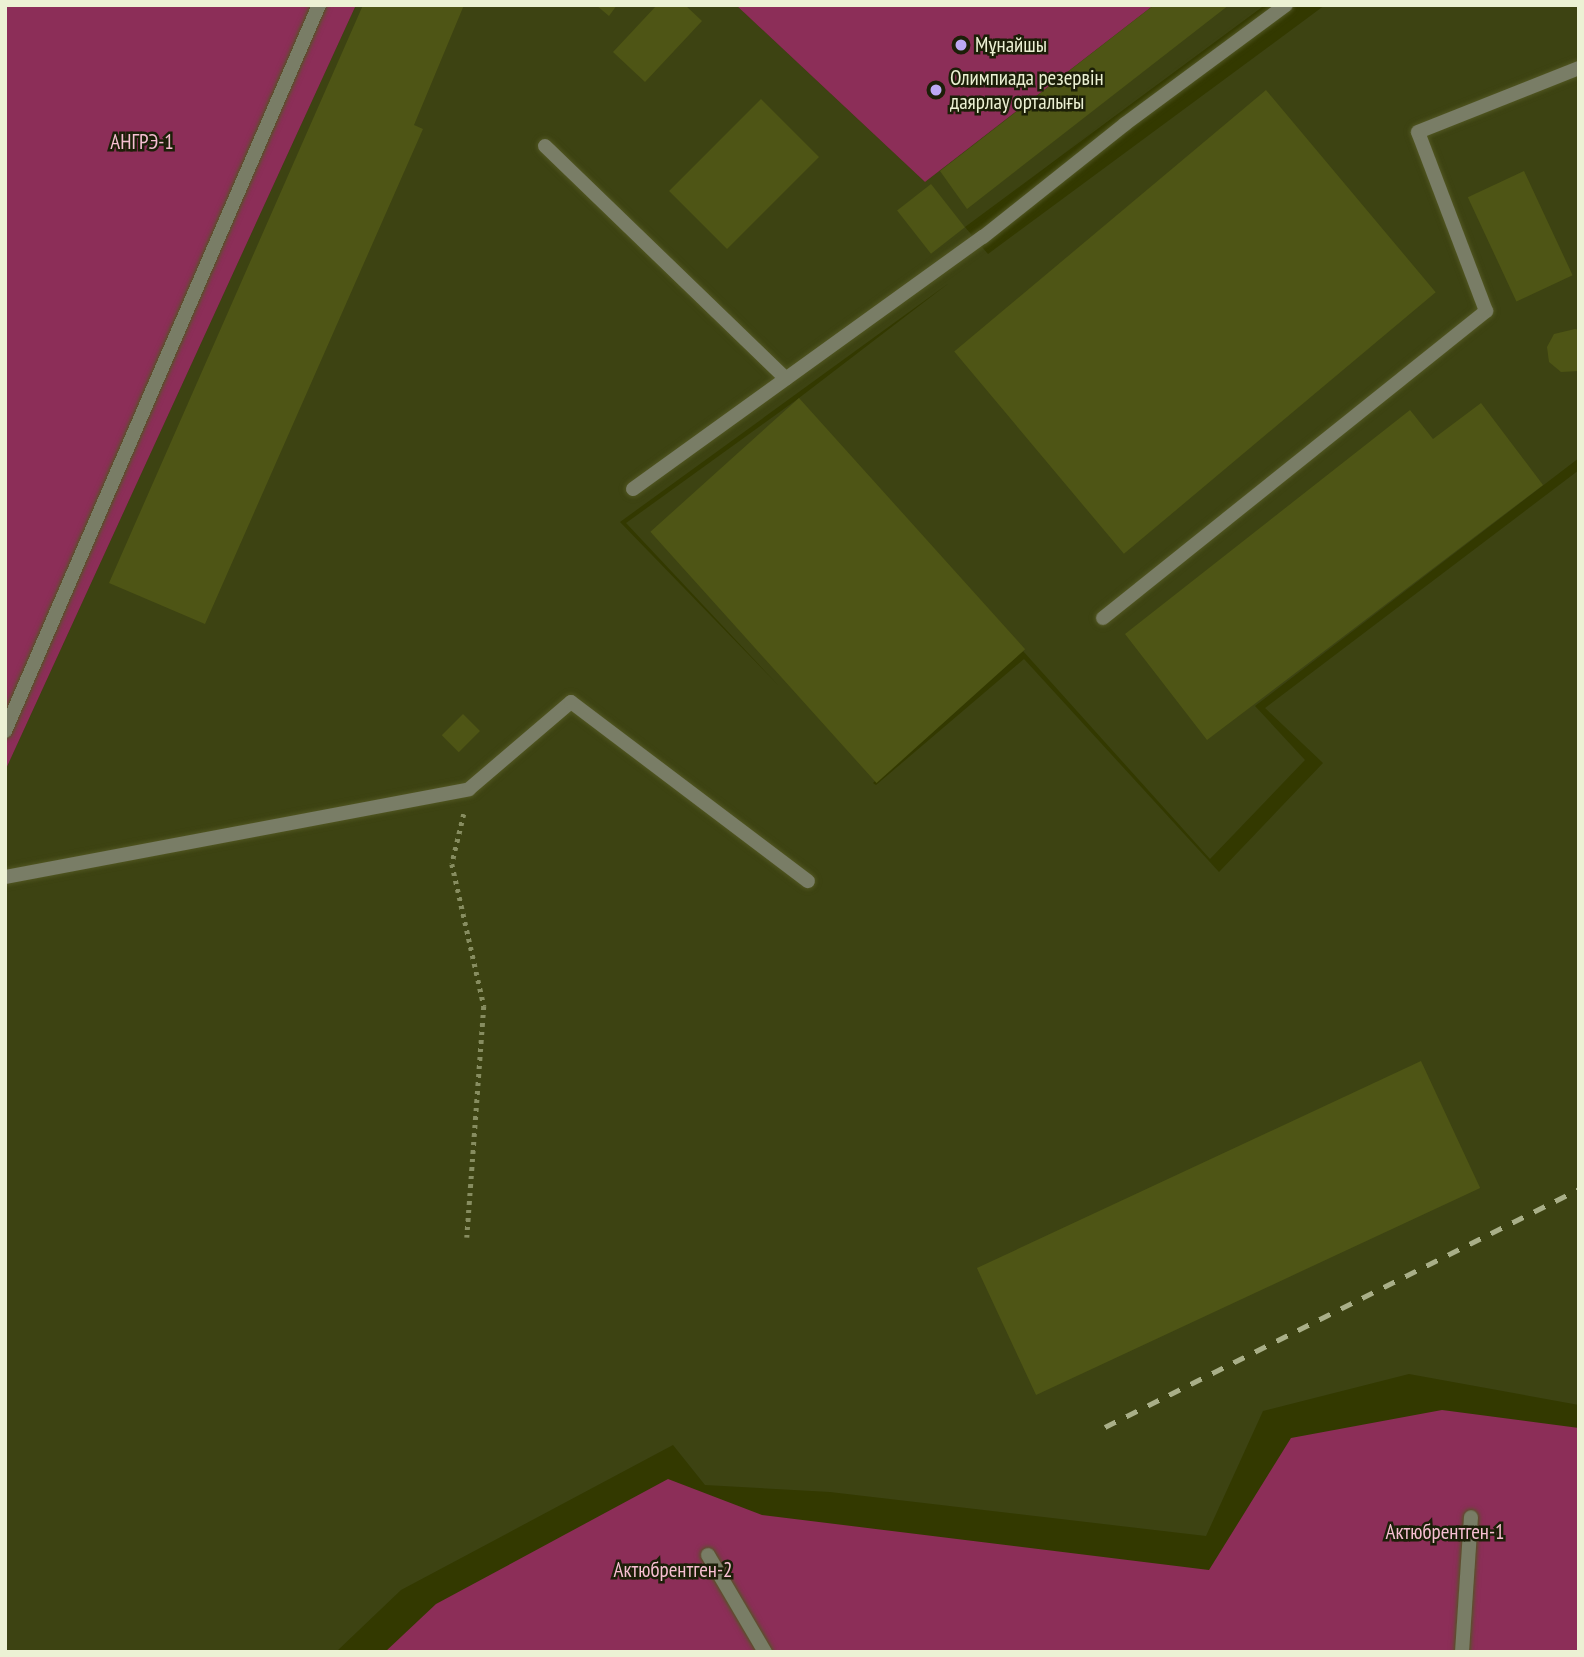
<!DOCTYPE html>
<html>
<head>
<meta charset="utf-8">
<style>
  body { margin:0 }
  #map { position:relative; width:1584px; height:1657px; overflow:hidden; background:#333900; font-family:"PT Sans Narrow",sans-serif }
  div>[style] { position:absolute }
  .built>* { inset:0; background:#3d4312 }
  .green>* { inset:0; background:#8c2e58 }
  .building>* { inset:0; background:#4e5515; transform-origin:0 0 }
  .path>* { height:4.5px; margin-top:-2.25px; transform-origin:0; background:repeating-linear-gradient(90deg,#878d60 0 3.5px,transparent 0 8.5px) }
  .roads { filter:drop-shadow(0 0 2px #515622) drop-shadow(0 0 2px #515622) }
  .service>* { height:14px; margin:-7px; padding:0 7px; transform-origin:7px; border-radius:7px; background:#797d66 }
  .rail>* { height:5px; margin-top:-2.5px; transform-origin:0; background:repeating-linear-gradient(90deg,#a9af88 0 12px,transparent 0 24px) }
  .dots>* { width:19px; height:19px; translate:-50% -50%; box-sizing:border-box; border:4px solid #1c1f08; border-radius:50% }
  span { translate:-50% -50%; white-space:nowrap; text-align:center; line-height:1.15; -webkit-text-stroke:5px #1c1f08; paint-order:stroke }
  .poi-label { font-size:21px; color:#ecf1d4 }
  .left { translate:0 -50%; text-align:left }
  .park-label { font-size:21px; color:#f7bfd2 }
  .frame { position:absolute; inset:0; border:7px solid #ecf1d4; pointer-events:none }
</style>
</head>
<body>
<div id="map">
  <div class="built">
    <div style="clip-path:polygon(evenodd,356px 5px,736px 5px,925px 182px,1154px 5px,1265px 5px,965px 227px,988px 254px,1325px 5px,1579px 5px,1579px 458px,1255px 706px,1305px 760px,1210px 859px,1023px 651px,873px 783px,876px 785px,1024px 659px,1219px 872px,1323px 763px,1265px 708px,1579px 470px,1579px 1405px,1409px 1374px,1263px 1411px,1206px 1536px,830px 1492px,705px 1485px,673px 1445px,401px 1590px,336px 1652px,5px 1652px,5px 771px,356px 5px,949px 283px,799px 398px,626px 523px,779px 686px,620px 522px,949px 283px)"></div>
  </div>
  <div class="green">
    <div style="clip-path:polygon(5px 5px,356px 5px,5px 771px)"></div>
    <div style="clip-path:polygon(736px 5px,1154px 5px,925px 182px)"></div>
    <div style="clip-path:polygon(1442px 1410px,1579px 1428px,1579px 1652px,385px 1652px,436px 1604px,668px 1479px,762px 1515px,1209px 1570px,1291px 1438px)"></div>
  </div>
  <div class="building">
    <div style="clip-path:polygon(363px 5px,464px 5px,414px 125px,423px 129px,205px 624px,109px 583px)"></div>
    <div style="clip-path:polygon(596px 5px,617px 5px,609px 16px)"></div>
    <div style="clip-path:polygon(657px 5px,685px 5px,702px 21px,645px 82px,613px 52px)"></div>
    <div style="clip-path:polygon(1154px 5px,1229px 5px,967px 209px,940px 171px)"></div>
    <div style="left:1266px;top:90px;width:264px;height:407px;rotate:50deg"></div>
    <div style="left:761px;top:99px;width:82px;height:130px;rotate:45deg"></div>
    <div style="left:1524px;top:171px;width:115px;height:62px;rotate:65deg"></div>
    <div style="left:931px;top:184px;width:55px;height:43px;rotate:52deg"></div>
    <div style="clip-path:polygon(1575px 329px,1579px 330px,1579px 371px,1561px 372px,1549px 362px,1547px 347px,1554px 334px)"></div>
    <div style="left:799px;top:398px;width:338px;height:200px;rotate:48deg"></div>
    <div style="clip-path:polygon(1481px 403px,1543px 485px,1207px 740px,1125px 634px,1410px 410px,1433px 439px)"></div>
    <div style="left:463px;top:714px;width:24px;height:30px;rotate:45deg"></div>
    <div style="left:1421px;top:1061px;width:140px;height:490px;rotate:65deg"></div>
  </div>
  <div class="path">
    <div style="left:464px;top:814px;width:51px;rotate:103.5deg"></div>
    <div style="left:452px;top:864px;width:146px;rotate:77.3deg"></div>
    <div style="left:484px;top:1006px;width:232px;rotate:94.2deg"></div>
  </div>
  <div class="roads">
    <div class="service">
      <div style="left:545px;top:146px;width:335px;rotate:44deg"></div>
      <div style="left:633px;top:489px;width:431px;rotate:-35.8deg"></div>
      <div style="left:983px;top:237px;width:181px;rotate:-38.5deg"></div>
      <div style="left:1125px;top:124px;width:200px;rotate:-36.5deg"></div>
      <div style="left:1103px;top:618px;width:491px;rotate:-38.7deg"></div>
      <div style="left:1486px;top:311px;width:191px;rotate:-110.8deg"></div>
      <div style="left:1418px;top:132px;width:173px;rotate:-21.7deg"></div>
      <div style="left:5px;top:731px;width:791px;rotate:-66.61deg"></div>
      <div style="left:5px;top:877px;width:472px;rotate:-10.7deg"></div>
      <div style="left:469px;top:789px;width:134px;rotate:-40.5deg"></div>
      <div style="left:571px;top:702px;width:297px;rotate:37.1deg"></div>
      <div style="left:708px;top:1555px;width:113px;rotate:59.6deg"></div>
      <div style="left:1462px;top:1652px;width:135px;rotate:-86.2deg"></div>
    </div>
  </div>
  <div class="rail">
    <div style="left:1105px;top:1427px;width:530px;rotate:-26.66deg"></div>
  </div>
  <div class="dots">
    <div style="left:961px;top:45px;background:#bda9f5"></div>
    <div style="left:936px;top:90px;background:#bda9f5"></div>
  </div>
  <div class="poi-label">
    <span class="left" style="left:975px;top:45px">Мұнайшы</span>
    <span class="left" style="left:950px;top:90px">Олимпиада резервін<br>даярлау орталығы</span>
  </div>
  <div class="park-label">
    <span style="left:142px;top:142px">АНГРЭ-1</span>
    <span style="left:1445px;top:1532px">Актюбрентген-1</span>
    <span style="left:673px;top:1570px">Актюбрентген-2</span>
  </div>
  <div class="frame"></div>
</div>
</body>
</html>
